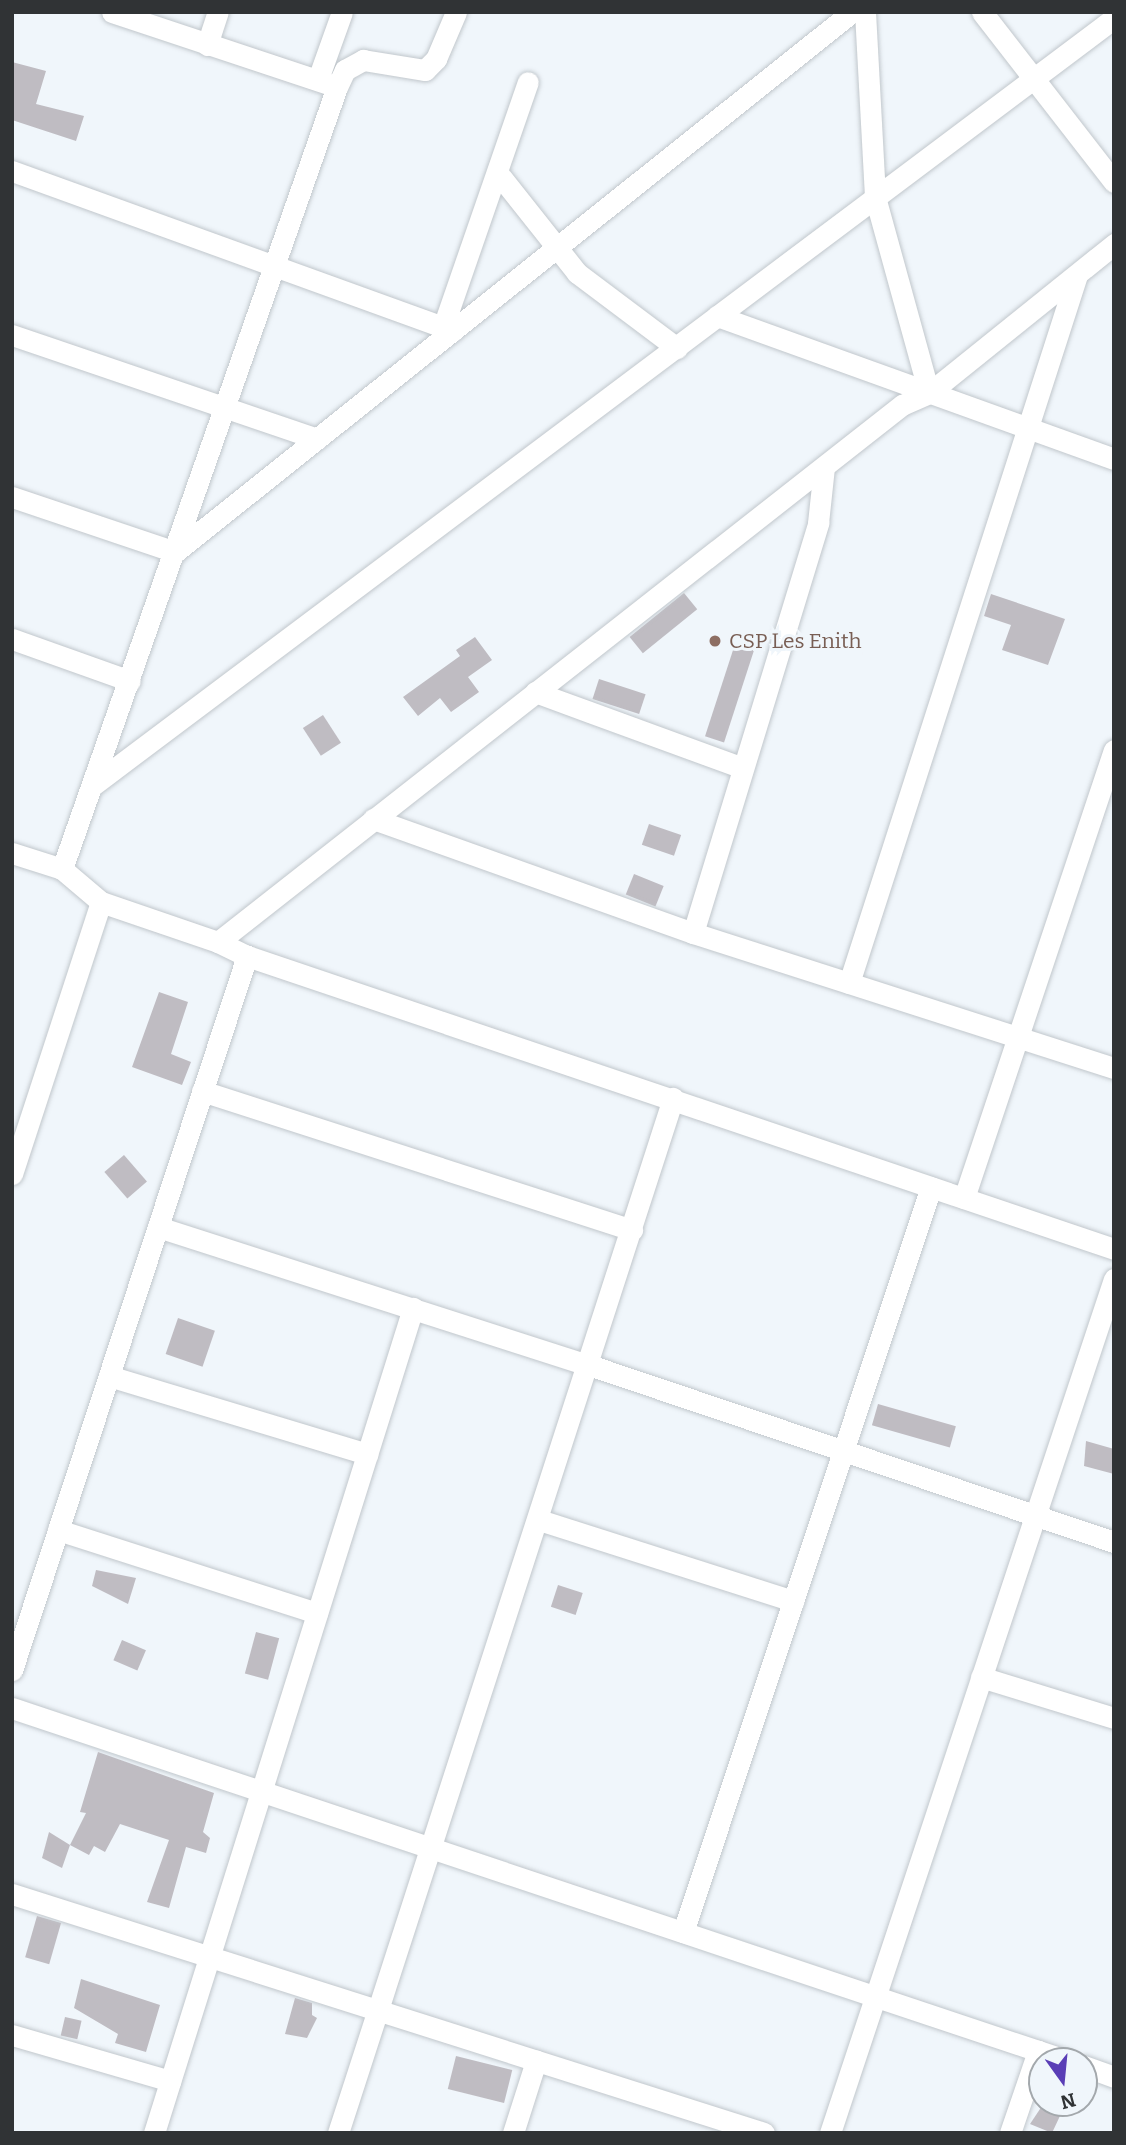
<!DOCTYPE html>
<html>
<head>
<meta charset="utf-8">
<style>
  body { margin:0 }
  #map { position:relative; width:1126px; height:2145px; overflow:hidden; background:#f0f6fb; font-family:Bitter,serif }
  div>[style] { position:absolute }
  .building>* { inset:0; background:#bfbcc2; transform-origin:0 0 }
  .roads { filter:drop-shadow(0 0 2px #c1c7cc) drop-shadow(0 0 2px #c1c7cc) }
  .minor>* { height:21px; margin:-10.5px; padding:0 10.5px; transform-origin:10.5px; border-radius:10.5px; background:#fff }
  .dots>* { width:19px; height:19px; translate:-50% -50%; box-sizing:border-box; border:4px solid #f0f6fb; border-radius:50% }
  span { translate:-50% -50%; white-space:nowrap; text-align:center; line-height:1.15; -webkit-text-stroke:6px #f0f6fb; paint-order:stroke }
  .education-label { font-size:21px; color:#785e54 }
  .left { translate:0 -50%; text-align:left }
  .frame { position:absolute; inset:0; border:14px solid #303335; pointer-events:none }
  .north { position:absolute; left:1028px; top:2047px; width:70px; height:70px; box-sizing:border-box; background:#f0f6fb; border:2px solid #a3a8ac; border-radius:50%; rotate:165deg; font-size:19px; font-weight:700; line-height:28px; text-align:center; color:#303335 }
  .north::after { content:''; display:block; margin:auto; width:24px; height:32px; background:#5a3eb6; clip-path:polygon(50% 0,100% 100%,50% 72%,0 100%) }
</style>
</head>
<body>
<div id="map">
  <div class="building">
    <div style="clip-path:polygon(12px 62px,46px 71px,36px 104px,84px 116px,76px 141px,12px 120px)"></div>
    <div style="left:684px;top:593px;width:21px;height:70px;rotate:51deg"></div>
    <div style="clip-path:polygon(991px 594px,1065px 619px,1048px 665px,1002px 650px,1011px 625px,984px 616px)"></div>
    <div style="clip-path:polygon(475px 637px,492px 660px,468px 677px,479px 692px,451px 712px,440px 698px,418px 716px,403px 697px,460px 656px,456px 650px)"></div>
    <div style="left:735px;top:644px;width:20px;height:97px;rotate:18deg"></div>
    <div style="left:599px;top:679px;width:49px;height:21px;rotate:18deg"></div>
    <div style="left:323px;top:715px;width:33px;height:24px;rotate:57deg"></div>
    <div style="left:649px;top:824px;width:34px;height:22px;rotate:19deg"></div>
    <div style="left:634px;top:874px;width:32px;height:22px;rotate:22deg"></div>
    <div style="clip-path:polygon(159px 992px,188px 1002px,171px 1054px,191px 1062px,182px 1085px,132px 1067px)"></div>
    <div style="left:124px;top:1155px;width:35px;height:26px;rotate:49deg"></div>
    <div style="left:178px;top:1318px;width:39px;height:38px;rotate:19deg"></div>
    <div style="left:878px;top:1404px;width:81px;height:22px;rotate:16deg"></div>
    <div style="clip-path:polygon(1086px 1441px,1114px 1449px,1114px 1474px,1084px 1466px)"></div>
    <div style="clip-path:polygon(96px 1570px,136px 1578px,128px 1604px,92px 1586px)"></div>
    <div style="left:558px;top:1585px;width:26px;height:23px;rotate:18deg"></div>
    <div style="left:256px;top:1632px;width:24px;height:43px;rotate:15deg"></div>
    <div style="left:122px;top:1640px;width:26px;height:22px;rotate:23deg"></div>
    <div style="clip-path:polygon(98px 1752px,214px 1793px,203px 1832px,210px 1838px,206px 1853px,186px 1847px,169px 1908px,147px 1902px,169px 1840px,120px 1824px,105px 1852px,94px 1846px,89px 1855px,70px 1845px,86px 1813px,80px 1812px)"></div>
    <div style="clip-path:polygon(49px 1832px,70px 1845px,62px 1868px,42px 1858px)"></div>
    <div style="left:37px;top:1916px;width:25px;height:43px;rotate:16deg"></div>
    <div style="clip-path:polygon(81px 1979px,160px 2005px,146px 2052px,115px 2043px,118px 2034px,74px 2008px)"></div>
    <div style="clip-path:polygon(295px 1998px,312px 2003px,312px 2015px,317px 2018px,307px 2038px,285px 2034px)"></div>
    <div style="left:65px;top:2017px;width:17px;height:19px;rotate:13deg"></div>
    <div style="left:456px;top:2056px;width:58px;height:34px;rotate:14deg"></div>
    <div style="clip-path:polygon(1044px 2103px,1066px 2103px,1052px 2133px,1030px 2124px)"></div>
  </div>
  <div class="roads">
    <div class="minor">
      <div style="left:112px;top:12px;width:237px;rotate:18.4deg"></div>
      <div style="left:865px;top:12px;width:185px;rotate:86.9deg"></div>
      <div style="left:875px;top:197px;width:203px;rotate:74.6deg"></div>
      <div style="left:982px;top:12px;width:215px;rotate:52.2deg"></div>
      <div style="left:207px;top:45px;width:35px;rotate:-72deg"></div>
      <div style="left:318px;top:79px;width:71px;rotate:-70.3deg"></div>
      <div style="left:12px;top:171px;width:469px;rotate:19.9deg"></div>
      <div style="left:497px;top:172px;width:129px;rotate:51.6deg"></div>
      <div style="left:577px;top:273px;width:125px;rotate:36.9deg"></div>
      <div style="left:717px;top:316px;width:422px;rotate:19.8deg"></div>
      <div style="left:443px;top:327px;width:259px;rotate:-70.9deg"></div>
      <div style="left:12px;top:335px;width:322px;rotate:18.8deg"></div>
      <div style="left:12px;top:497px;width:172px;rotate:18.6deg"></div>
      <div style="left:175px;top:552px;width:866px;rotate:-38.58deg"></div>
      <div style="left:12px;top:639px;width:125px;rotate:19.6deg"></div>
      <div style="left:535px;top:692px;width:221px;rotate:20.1deg"></div>
      <div style="left:93px;top:785px;width:1277px;rotate:-36.91deg"></div>
      <div style="left:373px;top:819px;width:340px;rotate:19.6deg"></div>
      <div style="left:693px;top:933px;width:442px;rotate:17.8deg"></div>
      <div style="left:12px;top:853px;width:52px;rotate:17.7deg"></div>
      <div style="left:62px;top:869px;width:51px;rotate:40.2deg"></div>
      <div style="left:101px;top:902px;width:124px;rotate:18.9deg"></div>
      <div style="left:218px;top:942px;width:32px;rotate:26deg"></div>
      <div style="left:247px;top:956px;width:915px;rotate:18.67deg"></div>
      <div style="left:62px;top:869px;width:829px;rotate:-70.63deg"></div>
      <div style="left:337px;top:87px;width:19px;rotate:-65deg"></div>
      <div style="left:345px;top:70px;width:21px;rotate:-29deg"></div>
      <div style="left:363px;top:60px;width:63px;rotate:9.2deg"></div>
      <div style="left:425px;top:70px;width:16px;rotate:-45deg"></div>
      <div style="left:436px;top:59px;width:51px;rotate:-66.9deg"></div>
      <div style="left:693px;top:933px;width:429px;rotate:-73deg"></div>
      <div style="left:818px;top:523px;width:56px;rotate:-83.9deg"></div>
      <div style="left:218px;top:942px;width:870px;rotate:-38.14deg"></div>
      <div style="left:902px;top:405px;width:30px;rotate:-24deg"></div>
      <div style="left:929px;top:393px;width:238px;rotate:-38.8deg"></div>
      <div style="left:849px;top:983px;width:744px;rotate:-72.15deg"></div>
      <div style="left:202px;top:1091px;width:452px;rotate:17.9deg"></div>
      <div style="left:12px;top:1174px;width:286px;rotate:-71.9deg"></div>
      <div style="left:964px;top:1198px;width:472px;rotate:-71.5deg"></div>
      <div style="left:158px;top:1227px;width:453px;rotate:17.8deg"></div>
      <div style="left:589px;top:1365px;width:554px;rotate:18.63deg"></div>
      <div style="left:109px;top:1376px;width:270px;rotate:16.8deg"></div>
      <div style="left:539px;top:1520px;width:267px;rotate:17.7deg"></div>
      <div style="left:58px;top:1530px;width:272px;rotate:17.8deg"></div>
      <div style="left:12px;top:1670px;width:752px;rotate:-71.78deg"></div>
      <div style="left:981px;top:1677px;width:139px;rotate:17.1deg"></div>
      <div style="left:12px;top:1708px;width:1113px;rotate:18.48deg"></div>
      <div style="left:12px;top:1894px;width:789px;rotate:17.63deg"></div>
      <div style="left:683px;top:1932px;width:785px;rotate:-71.59deg"></div>
      <div style="left:12px;top:2035px;width:165px;rotate:16.2deg"></div>
      <div style="left:1084px;top:2066px;width:32px;rotate:20deg"></div>
      <div style="left:154px;top:2133px;width:865px;rotate:-72.57deg"></div>
      <div style="left:338px;top:2133px;width:1088px;rotate:-72.06deg"></div>
      <div style="left:513px;top:2133px;width:76px;rotate:-72.3deg"></div>
      <div style="left:830px;top:2133px;width:900px;rotate:-71.61deg"></div>
      <div style="left:1010px;top:2133px;width:87px;rotate:-71.1deg"></div>
    </div>
  </div>
  <div class="dots">
    <div style="left:715px;top:641px;background:#8d6e63"></div>
  </div>
  <div class="education-label">
    <span class="left" style="left:729px;top:641px">CSP Les Enith</span>
  </div>
  <div class="frame"></div>
  <div class="north">N</div>
</div>
</body>
</html>
